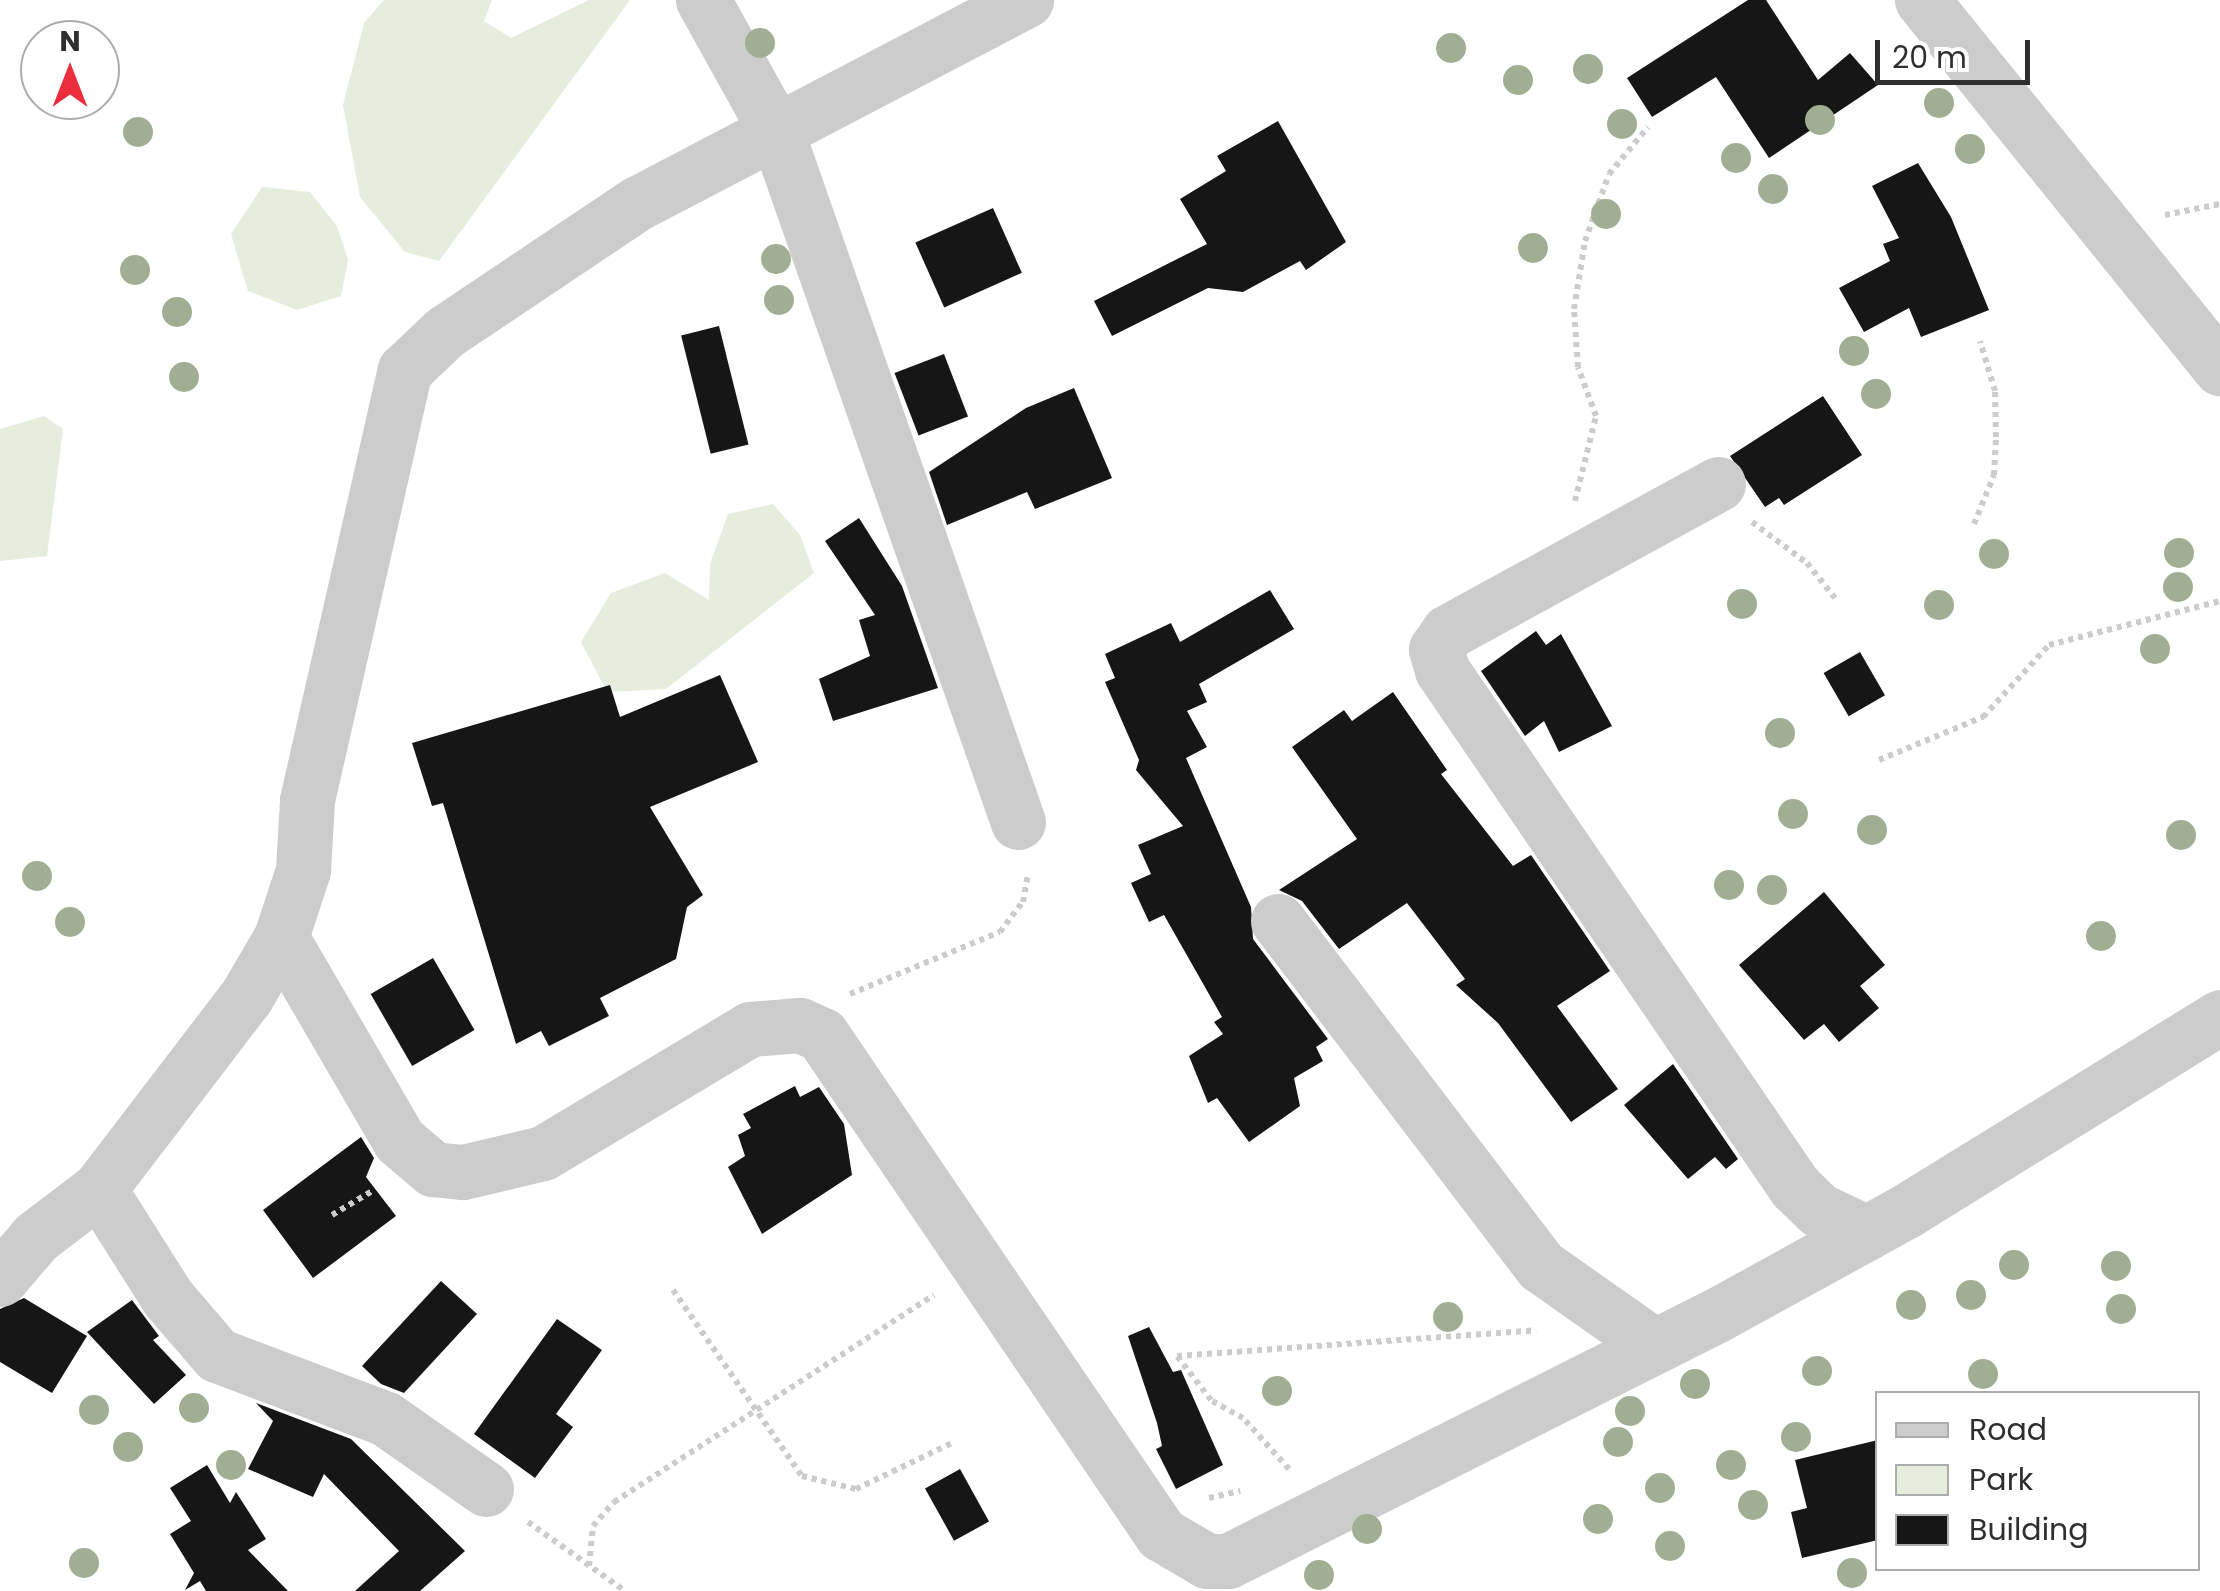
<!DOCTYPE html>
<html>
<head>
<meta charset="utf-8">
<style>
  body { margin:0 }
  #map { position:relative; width:2220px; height:1591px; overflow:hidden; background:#fff; font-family:Poppins,sans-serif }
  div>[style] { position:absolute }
  .green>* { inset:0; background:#e6eddd }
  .building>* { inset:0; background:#161616; transform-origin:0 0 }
  .path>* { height:6px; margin-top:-3px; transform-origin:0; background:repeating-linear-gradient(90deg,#ccc 0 5px,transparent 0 10px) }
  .minor>* { height:55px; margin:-27.5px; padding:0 27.5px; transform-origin:27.5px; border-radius:27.5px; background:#ccc }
  .trees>* { width:30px; height:30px; margin:-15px; border-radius:50%; background:#a0af93 }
  span { translate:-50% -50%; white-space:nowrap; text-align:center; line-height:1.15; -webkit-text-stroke:10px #fff; paint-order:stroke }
  .legend { position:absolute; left:1875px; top:1391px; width:325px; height:180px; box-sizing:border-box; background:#fff; border:2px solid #acacac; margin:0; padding:12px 18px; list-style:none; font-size:30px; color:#2f2f2f }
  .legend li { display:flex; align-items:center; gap:20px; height:50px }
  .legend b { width:50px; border:2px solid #acacac }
  .north { position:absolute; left:20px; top:20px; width:100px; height:100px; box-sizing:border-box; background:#fff; border:2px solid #acacac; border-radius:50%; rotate:0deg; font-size:28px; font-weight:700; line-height:40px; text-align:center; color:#2f2f2f }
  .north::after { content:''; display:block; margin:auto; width:35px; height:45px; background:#eb2d3d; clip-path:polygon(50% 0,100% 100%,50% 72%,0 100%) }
  .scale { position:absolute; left:1875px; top:40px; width:155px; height:45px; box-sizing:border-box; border:5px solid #2f2f2f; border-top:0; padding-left:12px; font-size:30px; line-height:35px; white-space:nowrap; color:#2f2f2f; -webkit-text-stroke:8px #fff; paint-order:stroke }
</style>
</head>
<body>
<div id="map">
  <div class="green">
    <div style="clip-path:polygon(384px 0,492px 0,484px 21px,511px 38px,589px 0,630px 0,439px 261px,405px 252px,360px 197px,343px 105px,364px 23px)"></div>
    <div style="clip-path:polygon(262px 187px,310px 192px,337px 226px,348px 260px,341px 296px,297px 310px,248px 291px,231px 234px)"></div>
    <div style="clip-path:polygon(44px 416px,63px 429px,47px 556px,0 561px,0 429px)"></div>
    <div style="clip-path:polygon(773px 504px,800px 535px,814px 573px,666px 689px,607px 692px,581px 642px,611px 593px,665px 573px,709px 600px,710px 564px,728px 514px)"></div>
  </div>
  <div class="building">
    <div style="clip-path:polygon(1748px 0,1766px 0,1818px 80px,1850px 53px,1878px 85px,1769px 158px,1716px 77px,1652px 117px,1627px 78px)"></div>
    <div style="clip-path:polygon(1278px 121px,1346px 242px,1306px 270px,1300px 261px,1243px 292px,1208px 288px,1112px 336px,1094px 301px,1207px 244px,1180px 199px,1226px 171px,1217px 156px)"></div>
    <div style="clip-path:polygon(1918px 163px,1951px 217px,1989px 310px,1921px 337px,1909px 308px,1864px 332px,1839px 288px,1890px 261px,1883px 244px,1899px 238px,1872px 186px)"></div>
    <div style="left:993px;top:208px;width:71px;height:85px;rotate:66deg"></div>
    <div style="left:719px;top:326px;width:122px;height:39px;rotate:76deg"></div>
    <div style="left:944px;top:354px;width:67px;height:53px;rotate:69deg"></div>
    <div style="clip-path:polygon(1074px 388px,1112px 478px,1035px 509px,1027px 492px,947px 525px,929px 472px,1026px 408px)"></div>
    <div style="clip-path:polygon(1823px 396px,1862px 455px,1784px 505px,1779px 498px,1765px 507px,1730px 456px)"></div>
    <div style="clip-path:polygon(859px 518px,902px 586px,938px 688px,833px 721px,819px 679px,870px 656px,859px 620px,875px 615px,825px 541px)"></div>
    <div style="clip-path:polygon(1270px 590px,1294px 629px,1199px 684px,1207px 702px,1187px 711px,1207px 747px,1186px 758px,1251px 907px,1253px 939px,1328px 1039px,1316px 1047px,1323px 1061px,1294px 1078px,1300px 1106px,1249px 1142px,1217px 1098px,1208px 1103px,1189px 1056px,1223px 1034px,1214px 1022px,1222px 1017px,1164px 915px,1149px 922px,1131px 883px,1151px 874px,1138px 845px,1183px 826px,1136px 770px,1139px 760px,1105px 682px,1115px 678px,1105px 654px,1171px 623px,1180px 642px)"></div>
    <div style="clip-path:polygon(1536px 631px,1546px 645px,1561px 634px,1612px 726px,1559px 752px,1544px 721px,1525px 736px,1481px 671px)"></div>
    <div style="left:1860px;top:652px;width:50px;height:42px;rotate:60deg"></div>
    <div style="clip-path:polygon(720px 675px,758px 762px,650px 807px,703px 895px,687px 907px,676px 959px,600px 998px,609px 1016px,549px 1046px,541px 1031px,516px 1044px,443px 803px,432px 806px,412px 743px,610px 685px,620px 717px)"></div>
    <div style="clip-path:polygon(1393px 692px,1447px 770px,1441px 774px,1513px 866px,1531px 855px,1610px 971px,1557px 1006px,1618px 1089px,1571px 1122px,1498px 1023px,1456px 985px,1465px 979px,1407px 903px,1339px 949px,1302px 901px,1279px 890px,1357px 839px,1292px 747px,1344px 710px,1352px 721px)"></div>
    <div style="clip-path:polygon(1824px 892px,1885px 965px,1860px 986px,1879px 1008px,1839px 1042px,1824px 1024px,1804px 1040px,1739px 965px)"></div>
    <div style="left:433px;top:958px;width:83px;height:72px;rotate:60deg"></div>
    <div style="clip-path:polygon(1673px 1064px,1738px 1159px,1726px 1169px,1715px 1157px,1688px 1179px,1624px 1105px)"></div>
    <div style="clip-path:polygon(795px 1086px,800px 1097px,819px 1087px,844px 1124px,852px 1175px,762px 1234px,728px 1167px,745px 1156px,738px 1135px,751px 1128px,743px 1114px)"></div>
    <div style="clip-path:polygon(361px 1137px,374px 1158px,366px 1177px,396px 1216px,313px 1278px,263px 1210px)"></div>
    <div style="clip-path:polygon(441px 1281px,477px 1314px,404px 1393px,381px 1384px,362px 1366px)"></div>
    <div style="clip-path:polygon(24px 1298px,87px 1336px,52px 1393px,0 1362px,0 1309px)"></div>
    <div style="clip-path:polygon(132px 1300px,159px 1336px,153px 1340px,186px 1375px,154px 1404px,87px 1332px)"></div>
    <div style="clip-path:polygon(557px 1319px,602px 1350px,556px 1414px,573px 1427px,535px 1478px,474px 1434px)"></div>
    <div style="clip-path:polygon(1149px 1327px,1173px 1372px,1181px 1370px,1223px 1465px,1176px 1489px,1156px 1449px,1162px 1446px,1157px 1423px,1128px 1336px)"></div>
    <div style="clip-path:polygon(256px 1403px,351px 1439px,465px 1551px,420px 1591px,355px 1591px,399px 1551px,324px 1474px,313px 1497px,248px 1469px,273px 1421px)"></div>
    <div style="clip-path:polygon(1878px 1440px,1878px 1540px,1802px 1558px,1791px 1512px,1807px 1508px,1795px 1460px)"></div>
    <div style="clip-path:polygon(207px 1465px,230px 1503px,236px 1492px,266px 1539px,248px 1550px,288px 1591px,206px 1591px,200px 1581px,185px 1590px,194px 1573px,170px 1534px,191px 1521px,170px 1488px)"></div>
    <div style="left:960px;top:1469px;width:60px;height:40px;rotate:61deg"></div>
  </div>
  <div class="path">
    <div style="left:2165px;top:215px;width:56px;rotate:-11.3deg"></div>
    <div style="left:1575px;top:501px;width:88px;rotate:-76.1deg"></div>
    <div style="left:1596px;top:416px;width:52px;rotate:-110.2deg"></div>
    <div style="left:1578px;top:367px;width:58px;rotate:-93.9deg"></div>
    <div style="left:1574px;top:309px;width:69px;rotate:-80.8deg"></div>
    <div style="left:1585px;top:241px;width:71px;rotate:-70.3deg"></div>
    <div style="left:1609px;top:174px;width:61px;rotate:-50.3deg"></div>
    <div style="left:1752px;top:522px;width:69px;rotate:36.7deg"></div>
    <div style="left:1807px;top:563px;width:45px;rotate:51.3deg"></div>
    <div style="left:1974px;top:524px;width:53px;rotate:-67.8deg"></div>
    <div style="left:1994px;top:475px;width:38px;rotate:-87deg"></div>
    <div style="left:1996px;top:437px;width:46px;rotate:-91.2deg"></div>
    <div style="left:1995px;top:391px;width:52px;rotate:-106.7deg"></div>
    <div style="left:1879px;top:760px;width:113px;rotate:-22.5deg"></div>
    <div style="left:1983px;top:717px;width:98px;rotate:-47.5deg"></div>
    <div style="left:2049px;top:645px;width:177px;rotate:-14.4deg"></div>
    <div style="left:850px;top:994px;width:162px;rotate:-22.5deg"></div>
    <div style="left:1000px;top:932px;width:38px;rotate:-53deg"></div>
    <div style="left:1023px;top:902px;width:27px;rotate:-80deg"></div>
    <div style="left:332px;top:1215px;width:49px;rotate:-30.8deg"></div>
    <div style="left:673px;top:1290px;width:226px;rotate:55.3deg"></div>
    <div style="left:802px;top:1476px;width:56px;rotate:13.5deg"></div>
    <div style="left:856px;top:1489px;width:109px;rotate:-25.6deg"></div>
    <div style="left:1289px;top:1469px;width:69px;rotate:-132deg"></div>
    <div style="left:1243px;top:1418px;width:37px;rotate:-151deg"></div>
    <div style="left:1211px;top:1400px;width:56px;rotate:-127.7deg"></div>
    <div style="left:1177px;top:1356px;width:360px;rotate:-4.1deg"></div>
    <div style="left:1209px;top:1498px;width:32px;rotate:-13deg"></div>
    <div style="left:528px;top:1522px;width:119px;rotate:35.4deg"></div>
    <div style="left:589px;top:1566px;width:40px;rotate:-84.3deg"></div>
    <div style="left:593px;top:1526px;width:32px;rotate:-49deg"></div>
    <div style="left:614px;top:1502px;width:381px;rotate:-32.9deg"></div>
  </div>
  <div class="minor">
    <div style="left:703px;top:0;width:152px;rotate:60.9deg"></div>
    <div style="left:777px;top:133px;width:730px;rotate:70.72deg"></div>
    <div style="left:1922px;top:0;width:474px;rotate:51deg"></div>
    <div style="left:1718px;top:484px;width:308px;rotate:151.3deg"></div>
    <div style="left:1448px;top:632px;width:21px;rotate:125deg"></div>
    <div style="left:1436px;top:649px;width:22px;rotate:74deg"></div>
    <div style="left:1442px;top:670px;width:626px;rotate:55.68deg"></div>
    <div style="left:1795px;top:1187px;width:33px;rotate:44deg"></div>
    <div style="left:1819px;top:1210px;width:53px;rotate:25.6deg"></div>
    <div style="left:1278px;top:921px;width:434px;rotate:52.7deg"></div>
    <div style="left:1541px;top:1266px;width:139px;rotate:35.1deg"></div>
    <div style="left:281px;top:937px;width:235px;rotate:59.8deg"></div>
    <div style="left:399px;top:1140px;width:45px;rotate:40.5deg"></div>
    <div style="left:433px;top:1169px;width:30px;rotate:6deg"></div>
    <div style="left:463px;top:1172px;width:82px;rotate:-13.4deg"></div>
    <div style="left:543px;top:1153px;width:241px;rotate:-30.9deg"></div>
    <div style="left:750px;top:1029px;width:50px;rotate:-4.6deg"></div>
    <div style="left:800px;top:1025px;width:24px;rotate:24deg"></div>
    <div style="left:822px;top:1035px;width:603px;rotate:55.81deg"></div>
    <div style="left:1161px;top:1534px;width:53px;rotate:30.4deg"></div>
    <div style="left:1207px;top:1561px;width:21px"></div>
    <div style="left:1228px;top:1561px;width:547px;rotate:-26.71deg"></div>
    <div style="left:1717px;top:1315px;width:216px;rotate:-28.8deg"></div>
    <div style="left:1906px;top:1211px;width:369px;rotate:-31.7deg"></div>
    <div style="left:99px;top:1189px;width:129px;rotate:57.7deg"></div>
    <div style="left:168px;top:1298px;width:75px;rotate:49.3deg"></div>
    <div style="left:217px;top:1355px;width:181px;rotate:20.7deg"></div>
    <div style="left:386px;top:1419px;width:122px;rotate:35deg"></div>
    <div style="left:0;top:1279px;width:55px;rotate:-49.4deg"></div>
    <div style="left:36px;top:1237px;width:79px;rotate:-37.3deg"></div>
    <div style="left:99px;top:1189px;width:242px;rotate:-52.6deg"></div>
    <div style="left:246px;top:997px;width:69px;rotate:-59.7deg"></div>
    <div style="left:281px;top:937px;width:71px;rotate:-71.8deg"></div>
    <div style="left:303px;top:870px;width:70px;rotate:-86.7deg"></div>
    <div style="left:307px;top:800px;width:441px;rotate:-77.2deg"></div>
    <div style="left:405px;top:370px;width:55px;rotate:-43.5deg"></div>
    <div style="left:445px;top:332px;width:232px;rotate:-33.8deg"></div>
    <div style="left:638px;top:203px;width:438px;rotate:-27.6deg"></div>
  </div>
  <div class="trees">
    <div style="left:760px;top:43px"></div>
    <div style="left:1451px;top:48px"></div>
    <div style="left:1588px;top:69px"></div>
    <div style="left:1518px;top:80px"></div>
    <div style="left:1939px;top:103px"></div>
    <div style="left:1820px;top:120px"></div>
    <div style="left:1622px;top:124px"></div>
    <div style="left:138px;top:132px"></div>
    <div style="left:1970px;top:149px"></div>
    <div style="left:1736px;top:158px"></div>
    <div style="left:1773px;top:189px"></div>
    <div style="left:1606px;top:214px"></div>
    <div style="left:1533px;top:248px"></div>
    <div style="left:776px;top:259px"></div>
    <div style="left:135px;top:270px"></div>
    <div style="left:779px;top:300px"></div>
    <div style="left:177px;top:312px"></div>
    <div style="left:1854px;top:351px"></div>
    <div style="left:184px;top:377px"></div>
    <div style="left:1876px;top:394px"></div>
    <div style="left:2179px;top:553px"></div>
    <div style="left:1994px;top:554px"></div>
    <div style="left:2178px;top:587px"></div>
    <div style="left:1742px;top:604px"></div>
    <div style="left:1939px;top:605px"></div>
    <div style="left:2155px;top:649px"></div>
    <div style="left:1780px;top:733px"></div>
    <div style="left:1793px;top:814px"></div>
    <div style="left:1872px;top:830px"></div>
    <div style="left:2181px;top:835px"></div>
    <div style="left:37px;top:876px"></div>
    <div style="left:1729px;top:885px"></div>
    <div style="left:1772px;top:890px"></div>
    <div style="left:70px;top:922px"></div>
    <div style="left:2101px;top:936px"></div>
    <div style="left:2014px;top:1265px"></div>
    <div style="left:2116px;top:1266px"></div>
    <div style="left:1971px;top:1295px"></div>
    <div style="left:1911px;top:1305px"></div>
    <div style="left:2121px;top:1309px"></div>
    <div style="left:1448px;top:1317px"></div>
    <div style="left:1817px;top:1371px"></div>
    <div style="left:1983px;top:1374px"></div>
    <div style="left:1695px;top:1384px"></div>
    <div style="left:1277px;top:1391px"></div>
    <div style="left:194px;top:1408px"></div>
    <div style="left:94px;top:1410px"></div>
    <div style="left:1630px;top:1411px"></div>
    <div style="left:1796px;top:1437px"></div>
    <div style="left:1618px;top:1442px"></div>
    <div style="left:128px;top:1447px"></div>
    <div style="left:231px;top:1465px"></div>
    <div style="left:1731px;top:1465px"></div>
    <div style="left:1660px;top:1488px"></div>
    <div style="left:1753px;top:1505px"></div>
    <div style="left:1598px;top:1519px"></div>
    <div style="left:1367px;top:1529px"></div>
    <div style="left:1670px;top:1546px"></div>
    <div style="left:84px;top:1563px"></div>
    <div style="left:1852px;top:1573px"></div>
    <div style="left:1319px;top:1575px"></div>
  </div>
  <ul class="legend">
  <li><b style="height:12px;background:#ccc"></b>Road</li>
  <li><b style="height:28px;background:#e6eddd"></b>Park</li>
  <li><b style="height:28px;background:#161616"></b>Building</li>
  </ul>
  <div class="north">N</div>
  <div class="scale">20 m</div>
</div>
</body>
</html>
